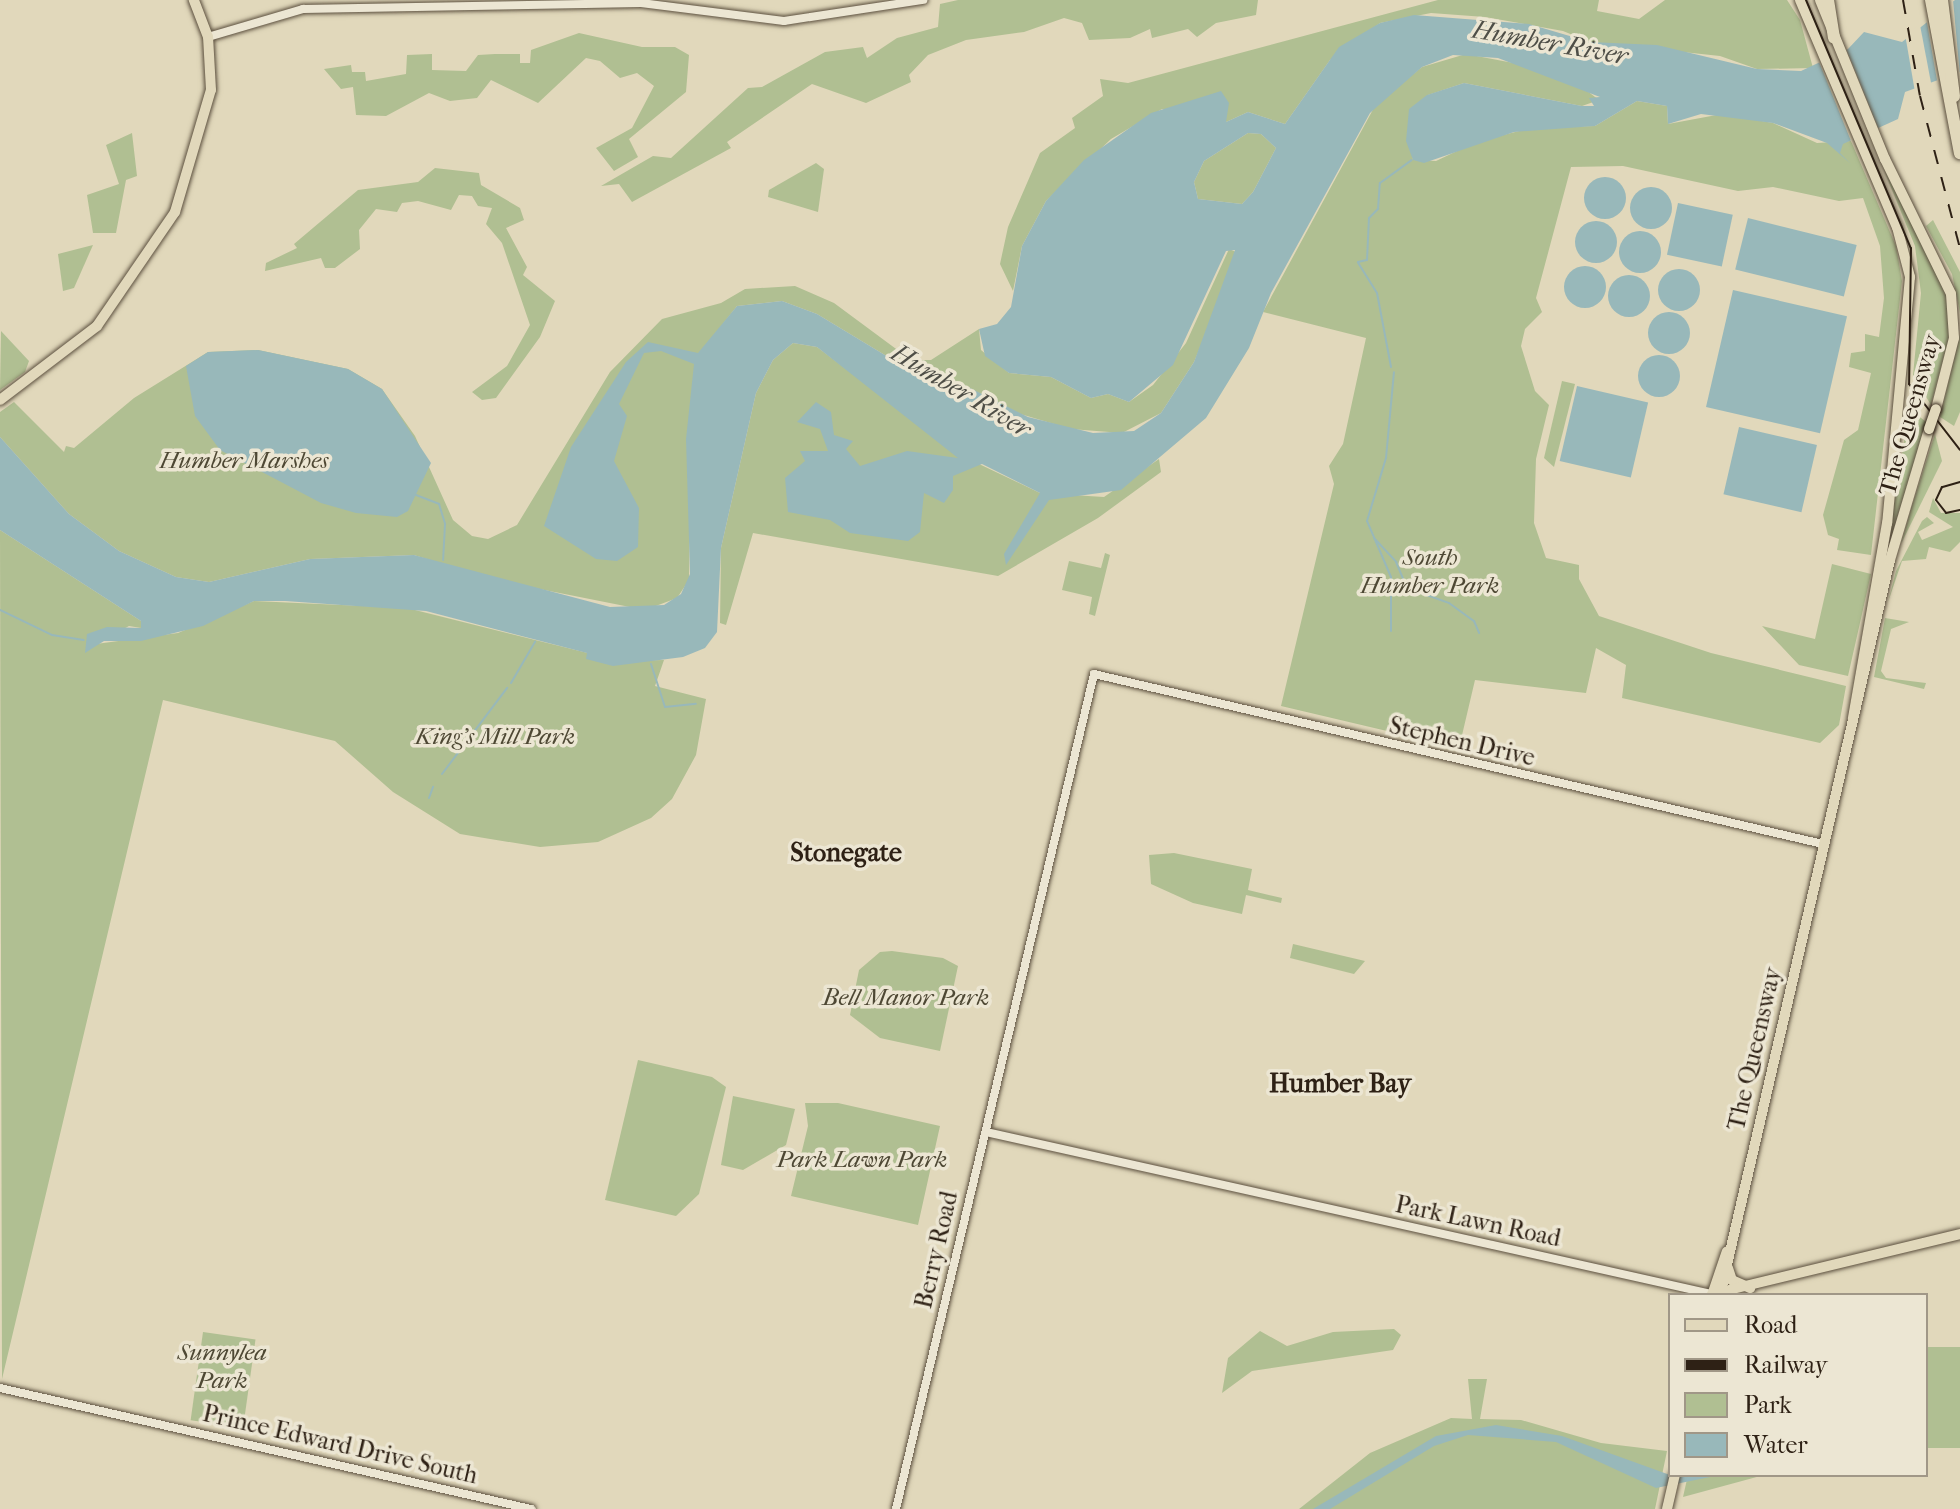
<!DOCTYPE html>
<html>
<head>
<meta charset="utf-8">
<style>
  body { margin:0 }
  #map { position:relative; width:1960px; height:1509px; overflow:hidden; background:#e1d8bb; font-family:"IM FELL French Canon",serif }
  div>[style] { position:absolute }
  .green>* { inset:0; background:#b0bf92; transform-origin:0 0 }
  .water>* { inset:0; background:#98b8ba; transform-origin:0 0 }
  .round { border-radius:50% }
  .pier>* { inset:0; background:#e1d8bb; transform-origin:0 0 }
  .stream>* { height:2px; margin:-1px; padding:0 1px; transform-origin:1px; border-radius:1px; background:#98b8ba }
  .roads { filter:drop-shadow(0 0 2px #5b4f3e) drop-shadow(0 0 2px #5b4f3e) }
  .minor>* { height:8px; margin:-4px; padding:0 4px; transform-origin:4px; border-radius:4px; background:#ece6d3 }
  .major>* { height:10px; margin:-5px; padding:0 5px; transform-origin:5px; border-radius:5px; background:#e1d8bb }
  .highway>* { height:12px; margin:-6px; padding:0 6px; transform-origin:6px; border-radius:6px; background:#e1d8bb }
  .tram>* { height:2px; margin:-1px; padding:0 1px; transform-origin:1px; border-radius:1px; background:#2e2115 }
  .rail>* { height:2px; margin-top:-1px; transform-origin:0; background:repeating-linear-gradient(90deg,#2e2115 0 14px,transparent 0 28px) }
  .bridges { filter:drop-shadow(0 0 2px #2e2115) drop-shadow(0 0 2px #2e2115) }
  .major-bridge>* { height:10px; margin:-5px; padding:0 5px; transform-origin:5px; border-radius:5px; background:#e1d8bb }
  span { translate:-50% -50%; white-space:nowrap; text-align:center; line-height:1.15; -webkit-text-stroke:7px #ece6d3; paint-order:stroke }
  .street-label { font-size:24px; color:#2e2115 }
  .park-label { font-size:24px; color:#4e4834; font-style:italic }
  .water-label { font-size:26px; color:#4e4e47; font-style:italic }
  .neighbourhood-label { font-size:26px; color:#2e2115; font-weight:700 }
  .legend { position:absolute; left:1668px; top:1293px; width:260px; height:184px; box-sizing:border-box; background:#ece6d3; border:2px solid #a09787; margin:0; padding:10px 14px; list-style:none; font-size:24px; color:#2e2115 }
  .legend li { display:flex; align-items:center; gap:16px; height:40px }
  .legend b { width:40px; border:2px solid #a09787 }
</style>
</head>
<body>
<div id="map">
  <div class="green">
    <div style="clip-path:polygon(958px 0,1258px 0,1256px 15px,1216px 23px,1197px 37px,1188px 29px,1152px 38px,1150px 29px,1130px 38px,1089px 40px,1082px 23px,1064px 18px,1024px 32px,966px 40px,928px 55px,909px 75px,911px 82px,866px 103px,812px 84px,727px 142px,731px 148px,632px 202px,619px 184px,601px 186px,653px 156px,671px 158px,748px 88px,762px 87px,825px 52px,863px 47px,867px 58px,897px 38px,938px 27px,940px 4px)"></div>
    <div style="clip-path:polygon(1438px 0,1599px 0,1597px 11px,1639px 19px,1665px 0,1787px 0,1800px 20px,1813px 68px,1757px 69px,1720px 56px,1590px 42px,1563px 31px,1485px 17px,1431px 13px,1380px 23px,1330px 60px,1285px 124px,1248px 112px,1226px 122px,1220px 92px,1175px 110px,1162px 109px,1111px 139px,1046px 201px,1022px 246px,1013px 291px,1000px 264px,1008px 227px,1040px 153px,1075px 128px,1072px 118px,1103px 96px,1100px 79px,1128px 83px)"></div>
    <div style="clip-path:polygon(579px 33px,642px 47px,675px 47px,689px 55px,686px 92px,629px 139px,638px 157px,614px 171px,596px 148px,632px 128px,654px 86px,637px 73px,620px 78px,600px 61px,586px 58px,538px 103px,491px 80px,477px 98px,450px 101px,429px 93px,386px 116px,356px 115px,353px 87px,341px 89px,324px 69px,351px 65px,352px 72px,365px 72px,366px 81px,406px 74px,407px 55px,432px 54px,432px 70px,466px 71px,478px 55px,495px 54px,520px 54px,520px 63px,530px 63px,531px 50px)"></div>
    <div style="clip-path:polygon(1466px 54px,1524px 65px,1578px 84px,1599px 100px,1582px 106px,1464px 83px,1428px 95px,1408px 120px,1413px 160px,1436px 161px,1476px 142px,1531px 128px,1595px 126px,1637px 101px,1667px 106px,1668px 124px,1722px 114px,1773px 123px,1817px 143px,1851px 141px,1896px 246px,1902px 281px,1871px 555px,1837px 550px,1839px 539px,1828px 535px,1823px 515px,1844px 440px,1858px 430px,1871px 373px,1849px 367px,1851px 353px,1865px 351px,1865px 334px,1879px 337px,1884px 298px,1880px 246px,1863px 198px,1839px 201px,1773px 187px,1738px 191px,1623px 166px,1571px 167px,1536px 298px,1542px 312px,1525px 329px,1521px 346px,1535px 391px,1549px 405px,1536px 459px,1534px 523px,1546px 558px,1579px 565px,1579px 579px,1599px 616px,1711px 653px,1846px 686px,1839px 725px,1820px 743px,1622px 698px,1626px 665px,1596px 648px,1586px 693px,1475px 680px,1459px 748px,1281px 706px,1334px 484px,1329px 466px,1343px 444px,1366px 338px,1263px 312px,1376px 104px,1422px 67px)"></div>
    <div style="clip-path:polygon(132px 133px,137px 176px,126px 180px,116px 233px,93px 233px,87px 195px,119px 184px,106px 145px)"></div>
    <div style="clip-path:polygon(1248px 133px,1261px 134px,1276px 148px,1253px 192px,1242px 204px,1198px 199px,1194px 182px,1204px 161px)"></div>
    <div style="clip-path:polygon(816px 163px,824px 169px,818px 212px,768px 197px,769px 190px)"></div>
    <div style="clip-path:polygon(435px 168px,479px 173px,481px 185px,520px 208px,524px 220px,506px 228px,527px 267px,523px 275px,555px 301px,540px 337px,496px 398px,482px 400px,472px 392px,507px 366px,530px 325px,502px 243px,486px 224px,492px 208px,478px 206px,472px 196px,459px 195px,451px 210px,418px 201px,402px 203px,397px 212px,376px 209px,359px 230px,360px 249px,335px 268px,325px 268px,321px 258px,265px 271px,266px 263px,297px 248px,294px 244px,358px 190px,418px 182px)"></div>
    <div style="clip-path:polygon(1883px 168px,1945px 286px,1951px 329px,1931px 405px,1913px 375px,1921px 293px,1915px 246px)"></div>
    <div style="clip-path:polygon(1933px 220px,1960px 272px,1960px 313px,1952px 274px,1926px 226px)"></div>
    <div style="clip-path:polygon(93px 245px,74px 288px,63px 291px,58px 254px)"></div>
    <div style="clip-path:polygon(1229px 249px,1236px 252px,1228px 280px,1194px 362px,1161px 413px,1122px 433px,1071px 429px,1017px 413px,958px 382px,903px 366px,817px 314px,782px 301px,737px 306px,703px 349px,691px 396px,689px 580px,677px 598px,645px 610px,494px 580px,414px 555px,310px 559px,209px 582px,176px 577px,119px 551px,69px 514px,0 437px,0 412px,14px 402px,64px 452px,66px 446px,74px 448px,134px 398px,208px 352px,258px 350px,348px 369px,382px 389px,415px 436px,453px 520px,472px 536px,488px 539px,517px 525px,610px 372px,662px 319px,721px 303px,745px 289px,795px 286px,834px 303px,911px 360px,931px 360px,979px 329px,981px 350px,1009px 373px,1051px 377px,1091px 398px,1108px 394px,1129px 402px,1153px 385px,1186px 343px)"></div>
    <div style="clip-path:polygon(1px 331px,29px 361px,25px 372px,0 390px)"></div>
    <div style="clip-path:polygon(1960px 335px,1960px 412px,1954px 426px,1940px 417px)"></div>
    <div style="clip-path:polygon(793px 343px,817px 347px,958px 454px,1040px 493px,1104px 497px,1159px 459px,1161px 472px,1098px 518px,998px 576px,753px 533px,726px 625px,720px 623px,721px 548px,756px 393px,773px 360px)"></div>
    <div style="clip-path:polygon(1562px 381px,1575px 384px,1554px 467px,1544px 458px)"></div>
    <div style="clip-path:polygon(1920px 417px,1926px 422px,1886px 555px,1906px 429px)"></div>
    <div style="clip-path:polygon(1935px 434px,1942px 461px,1901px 544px,1911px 509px)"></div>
    <div style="clip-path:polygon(1933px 498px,1941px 513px,1960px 513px,1960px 542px,1950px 552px,1929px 547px,1926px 559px,1902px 561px,1888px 602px,1896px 571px,1922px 521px,1927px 517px,1934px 523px,1918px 532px,1922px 540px,1953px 527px,1929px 512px)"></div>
    <div style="clip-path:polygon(0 530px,141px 621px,141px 628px,129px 626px,96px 644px,178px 633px,254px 601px,407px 608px,620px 661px,664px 660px,655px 686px,706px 699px,696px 755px,672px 799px,651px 818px,598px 842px,540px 847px,460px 834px,393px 792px,335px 741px,163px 700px,2px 1379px)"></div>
    <div style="clip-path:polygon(1105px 553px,1110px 555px,1095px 616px,1089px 614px,1092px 597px,1062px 590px,1069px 561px,1101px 568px)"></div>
    <div style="clip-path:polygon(1832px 564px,1871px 574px,1848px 676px,1799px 665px,1762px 626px,1815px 639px)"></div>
    <div style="clip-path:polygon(1885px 618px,1909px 622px,1891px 629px,1881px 671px,1886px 678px,1926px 683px,1924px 689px,1874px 677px)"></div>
    <div style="clip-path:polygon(1174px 853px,1252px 869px,1248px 890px,1282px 898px,1281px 903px,1246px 895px,1242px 914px,1193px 903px,1151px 884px,1149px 855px)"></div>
    <div style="clip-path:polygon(1293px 944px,1365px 961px,1354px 974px,1290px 958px)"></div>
    <div style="clip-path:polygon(892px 951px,943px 958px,958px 966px,940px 1051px,880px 1038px,850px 1015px,859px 970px,880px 952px)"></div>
    <div style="clip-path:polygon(638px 1060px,712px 1077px,726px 1087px,699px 1194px,676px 1216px,605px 1200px)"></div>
    <div style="clip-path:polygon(733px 1096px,795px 1109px,786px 1145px,743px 1170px,721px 1165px)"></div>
    <div style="clip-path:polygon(805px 1103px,838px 1103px,940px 1126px,918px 1225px,791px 1196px,808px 1126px)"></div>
    <div style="clip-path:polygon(1394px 1329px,1401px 1335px,1393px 1350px,1252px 1371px,1222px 1393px,1228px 1358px,1260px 1331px,1287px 1346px,1333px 1332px)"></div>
    <div style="left:203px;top:1332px;width:53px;height:89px;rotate:8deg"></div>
    <div style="left:1960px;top:1347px;width:101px;height:34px;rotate:90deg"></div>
    <div style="clip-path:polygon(1468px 1379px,1487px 1379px,1480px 1419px,1521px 1420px,1601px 1443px,1667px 1451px,1655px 1509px,1299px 1509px,1370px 1453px,1451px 1418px,1472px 1419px)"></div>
    <div style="clip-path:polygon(1688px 1475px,1764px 1475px,1683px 1497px)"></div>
  </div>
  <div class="water">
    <div style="clip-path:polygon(evenodd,1955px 0,1960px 0,1960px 72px,1905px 92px,1898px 119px,1843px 144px,1840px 153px,1851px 164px,1827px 143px,1773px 123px,1701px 114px,1668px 124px,1667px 106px,1637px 101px,1595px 126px,1514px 132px,1424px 163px,1413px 160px,1406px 141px,1409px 109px,1427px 95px,1464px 83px,1582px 106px,1594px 106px,1589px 98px,1600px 97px,1498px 58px,1453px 55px,1422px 67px,1370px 113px,1271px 293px,1249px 348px,1206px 418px,1121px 490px,1049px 500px,1006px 565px,1004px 554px,1040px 493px,982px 464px,953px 476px,953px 490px,944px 503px,924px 493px,920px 532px,908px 541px,850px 533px,830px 520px,788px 512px,785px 478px,805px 461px,800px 451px,828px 451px,820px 429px,797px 422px,816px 402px,831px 412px,834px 435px,853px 441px,846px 449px,860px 466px,907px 451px,958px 458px,817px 347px,793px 343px,773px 360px,756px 393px,721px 548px,717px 632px,705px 648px,683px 657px,613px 666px,586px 659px,587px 653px,426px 611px,285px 601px,254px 601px,203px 626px,141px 641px,104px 641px,85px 653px,87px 634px,107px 627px,141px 628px,141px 621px,0 530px,0 437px,69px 514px,119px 551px,176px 577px,209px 582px,310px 559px,414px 555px,610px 607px,664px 605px,681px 594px,690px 574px,686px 439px,694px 364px,661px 351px,644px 353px,619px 404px,627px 416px,614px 461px,639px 508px,638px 547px,617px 561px,596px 559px,544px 526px,571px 447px,626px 362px,648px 342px,698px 353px,737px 306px,782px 301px,817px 314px,903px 366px,958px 382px,1028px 417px,1093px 433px,1134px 431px,1161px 413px,1194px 362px,1235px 250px,1226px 251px,1173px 365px,1129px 402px,1108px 394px,1091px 398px,1051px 377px,1009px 373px,985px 356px,979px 329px,997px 324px,1011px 307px,1022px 246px,1046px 201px,1084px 160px,1151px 113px,1221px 91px,1229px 103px,1226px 122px,1248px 112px,1285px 124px,1339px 47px,1380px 23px,1414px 15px,1529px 24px,1590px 42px,1657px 45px,1757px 69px,1801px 71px,1848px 49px,1864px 32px,1902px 42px,1955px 0,1248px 133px,1261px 134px,1276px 148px,1253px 192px,1242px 204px,1198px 199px,1194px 182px,1204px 161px,1248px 133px)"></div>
    <div class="round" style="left:1584px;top:177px;width:42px;height:42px"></div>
    <div class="round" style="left:1630px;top:187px;width:42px;height:42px"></div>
    <div style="left:1678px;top:203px;width:56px;height:53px;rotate:12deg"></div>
    <div style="left:1748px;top:218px;width:112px;height:53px;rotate:14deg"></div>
    <div class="round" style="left:1575px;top:221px;width:42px;height:42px"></div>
    <div class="round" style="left:1619px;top:231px;width:42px;height:42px"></div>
    <div class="round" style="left:1564px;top:266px;width:42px;height:42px"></div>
    <div class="round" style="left:1658px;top:269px;width:42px;height:42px"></div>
    <div class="round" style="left:1608px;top:275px;width:42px;height:42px"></div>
    <div style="left:1733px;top:290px;width:117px;height:120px;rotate:13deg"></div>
    <div class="round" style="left:1648px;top:312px;width:42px;height:42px"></div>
    <div style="clip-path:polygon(258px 350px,348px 369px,382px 389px,431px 463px,408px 511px,397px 517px,356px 513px,321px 503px,220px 450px,195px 416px,186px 366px,208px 352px)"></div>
    <div class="round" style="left:1638px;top:355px;width:42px;height:42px"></div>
    <div style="left:1577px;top:386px;width:73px;height:77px;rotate:13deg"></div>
    <div style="left:1739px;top:427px;width:80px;height:69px;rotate:13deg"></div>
    <div style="clip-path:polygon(1496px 1425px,1562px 1436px,1670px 1475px,1720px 1475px,1656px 1488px,1556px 1442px,1468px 1435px,1434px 1446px,1330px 1509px,1313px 1509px,1436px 1436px)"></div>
  </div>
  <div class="pier">
    <div style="clip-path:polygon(1948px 0,1953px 0,1960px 76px,1938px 86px,1926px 17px)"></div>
    <div style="clip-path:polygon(1920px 25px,1932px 88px,1915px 92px,1905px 34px)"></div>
    <div style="left:1845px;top:46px;width:92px;height:30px;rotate:68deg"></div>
  </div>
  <div class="stream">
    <div style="left:1391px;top:367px;width:75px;rotate:-100.7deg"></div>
    <div style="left:1377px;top:293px;width:36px;rotate:-122deg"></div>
    <div style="left:1358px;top:262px;width:9px;rotate:-13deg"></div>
    <div style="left:1367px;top:260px;width:42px;rotate:-87.3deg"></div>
    <div style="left:1369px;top:218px;width:13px;rotate:-45deg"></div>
    <div style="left:1378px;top:209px;width:26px;rotate:-86deg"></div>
    <div style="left:1380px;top:183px;width:39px;rotate:-36deg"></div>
    <div style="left:416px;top:495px;width:25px;rotate:21deg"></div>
    <div style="left:439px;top:504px;width:21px;rotate:73deg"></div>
    <div style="left:445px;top:524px;width:36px;rotate:93deg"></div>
    <div style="left:1374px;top:538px;width:33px;rotate:47deg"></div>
    <div style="left:1396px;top:562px;width:28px;rotate:67deg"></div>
    <div style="left:1407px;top:588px;width:45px;rotate:19.7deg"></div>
    <div style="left:1449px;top:603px;width:31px;rotate:36deg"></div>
    <div style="left:1474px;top:621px;width:13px;rotate:67deg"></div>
    <div style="left:0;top:610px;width:58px;rotate:25.7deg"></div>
    <div style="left:52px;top:635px;width:32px;rotate:9deg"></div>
    <div style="left:1391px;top:631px;width:54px;rotate:-90deg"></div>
    <div style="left:1391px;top:577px;width:61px;rotate:-113.2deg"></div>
    <div style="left:1367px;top:521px;width:66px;rotate:-73.2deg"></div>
    <div style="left:1386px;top:458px;width:86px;rotate:-84.7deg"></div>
    <div style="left:651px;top:664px;width:45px;rotate:72deg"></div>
    <div style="left:665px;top:707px;width:31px;rotate:-6deg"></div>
    <div style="left:511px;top:683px;width:48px;rotate:-59.7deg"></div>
    <div style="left:442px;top:774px;width:108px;rotate:-52.9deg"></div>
    <div style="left:429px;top:798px;width:12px;rotate:-70deg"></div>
  </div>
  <div class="roads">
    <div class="minor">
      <div style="left:208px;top:37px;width:99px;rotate:-16.4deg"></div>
      <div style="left:303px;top:9px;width:338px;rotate:-1deg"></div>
      <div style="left:641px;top:3px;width:144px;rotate:7.2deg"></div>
      <div style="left:784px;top:21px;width:141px;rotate:-8.6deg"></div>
      <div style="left:986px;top:1132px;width:744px;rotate:12.58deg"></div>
      <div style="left:0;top:1388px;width:545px;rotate:12.84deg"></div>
      <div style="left:896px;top:1509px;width:858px;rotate:-76.66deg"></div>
      <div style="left:1094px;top:674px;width:749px;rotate:13.13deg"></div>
    </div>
    <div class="major">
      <div style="left:1800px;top:0;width:247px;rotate:66.9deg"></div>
      <div style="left:1897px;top:227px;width:52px;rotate:75.4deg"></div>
      <div style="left:1910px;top:277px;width:247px;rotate:95.3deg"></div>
      <div style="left:1887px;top:523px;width:198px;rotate:99.9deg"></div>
      <div style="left:1820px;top:0;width:172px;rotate:67.8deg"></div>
      <div style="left:1885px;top:159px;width:150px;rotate:63.9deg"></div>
      <div style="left:1951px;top:294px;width:44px;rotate:86.1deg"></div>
      <div style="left:1954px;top:338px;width:73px;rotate:104.2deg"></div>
      <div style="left:0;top:400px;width:122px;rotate:-37.3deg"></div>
      <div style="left:97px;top:326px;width:138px;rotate:-55.6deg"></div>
      <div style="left:175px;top:212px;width:127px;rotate:-73.6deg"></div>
      <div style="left:211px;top:90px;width:53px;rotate:-93.2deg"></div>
      <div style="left:208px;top:37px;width:40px;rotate:-111deg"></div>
      <div style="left:1728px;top:1268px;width:13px;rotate:72deg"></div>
      <div style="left:1732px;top:1280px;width:20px;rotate:24deg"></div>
      <div style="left:1712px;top:1294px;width:255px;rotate:-13.6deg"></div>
      <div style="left:1712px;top:1295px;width:46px;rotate:-71.2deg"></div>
      <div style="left:1720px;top:1295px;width:754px;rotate:-76.98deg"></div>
      <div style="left:1890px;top:560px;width:137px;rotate:-73.4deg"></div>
      <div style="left:1667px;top:1509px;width:35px;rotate:-77deg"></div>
    </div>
    <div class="highway">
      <div style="left:1828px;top:0;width:38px;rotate:81deg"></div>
      <div style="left:1931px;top:0;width:156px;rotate:79.3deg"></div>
      <div style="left:1942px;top:0;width:97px;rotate:82.9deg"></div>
    </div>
  </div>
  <div class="tram">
    <div style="left:1806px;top:0;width:269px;rotate:67.1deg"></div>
    <div style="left:1911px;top:248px;width:136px;rotate:90.8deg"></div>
    <div style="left:1909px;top:384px;width:83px;rotate:52.3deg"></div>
    <div style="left:1960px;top:482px;width:19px;rotate:164deg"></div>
    <div style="left:1942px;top:487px;width:14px;rotate:115deg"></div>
    <div style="left:1936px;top:500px;width:16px;rotate:52deg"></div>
    <div style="left:1946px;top:513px;width:14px;rotate:-12deg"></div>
  </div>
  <div class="rail">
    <div style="left:1903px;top:0;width:97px;rotate:80deg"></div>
    <div style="left:1920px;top:96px;width:158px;rotate:75.3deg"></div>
  </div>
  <div class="bridges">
    <div class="major-bridge">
      <div style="left:1929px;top:429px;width:21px;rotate:-71deg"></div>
    </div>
  </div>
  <div class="street-label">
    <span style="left:1910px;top:415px;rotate:-74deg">The Queensway</span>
    <span style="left:1462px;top:742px;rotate:13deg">Stephen Drive</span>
    <span style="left:1755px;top:1049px;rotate:-77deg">The Queensway</span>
    <span style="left:1478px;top:1222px;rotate:12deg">Park Lawn Road</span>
    <span style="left:937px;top:1250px;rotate:-77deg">Berry Road</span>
    <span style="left:340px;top:1445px;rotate:13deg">Prince Edward Drive South</span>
  </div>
  <div class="park-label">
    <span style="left:244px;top:461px">Humber Marshes</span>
    <span style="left:1430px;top:572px">South<br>Humber Park</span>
    <span style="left:495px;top:737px">King's Mill Park</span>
    <span style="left:906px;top:998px">Bell Manor Park</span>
    <span style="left:862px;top:1160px">Park Lawn Park</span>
    <span style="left:222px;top:1367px">Sunnylea<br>Park</span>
  </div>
  <div class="water-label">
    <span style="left:1550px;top:43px;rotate:10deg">Humber River</span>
    <span style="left:961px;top:391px;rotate:31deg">Humber River</span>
  </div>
  <div class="neighbourhood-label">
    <span style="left:846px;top:853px">Stonegate</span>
    <span style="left:1340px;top:1084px">Humber Bay</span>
  </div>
  <ul class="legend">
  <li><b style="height:10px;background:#e1d8bb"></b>Road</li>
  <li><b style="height:10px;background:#2e2115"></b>Railway</li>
  <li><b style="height:22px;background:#b0bf92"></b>Park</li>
  <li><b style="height:22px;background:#98b8ba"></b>Water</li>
  </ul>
</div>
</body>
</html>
